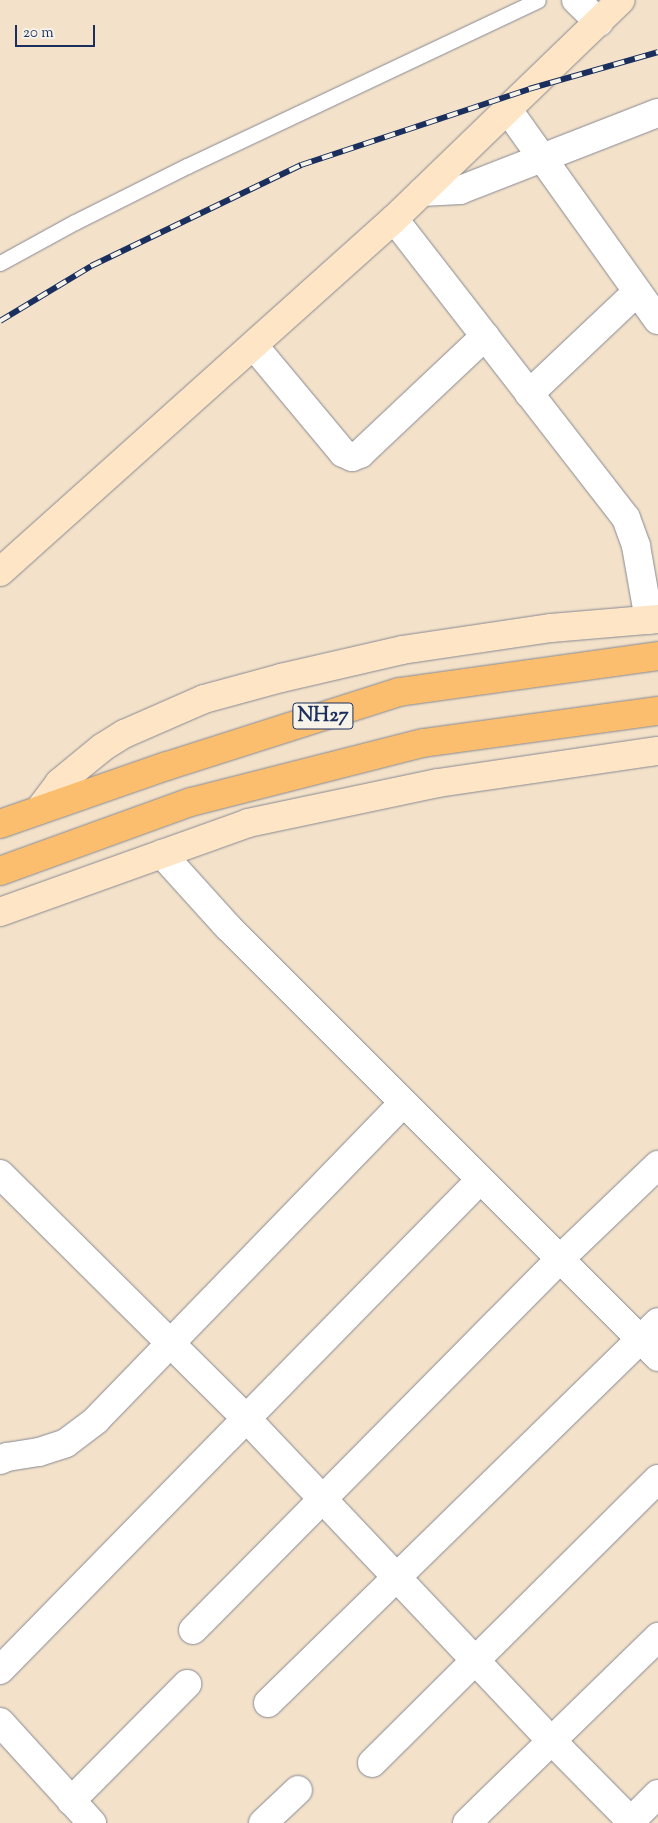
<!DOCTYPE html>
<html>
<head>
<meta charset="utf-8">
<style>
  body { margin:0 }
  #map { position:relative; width:658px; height:1823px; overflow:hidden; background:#f3e2c9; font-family:"Sorts Mill Goudy",serif }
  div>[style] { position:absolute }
  .roads { filter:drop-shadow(0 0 1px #878894) drop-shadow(0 0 1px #878894) }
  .lane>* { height:15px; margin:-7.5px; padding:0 7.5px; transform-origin:7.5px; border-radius:7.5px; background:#fff }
  .street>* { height:28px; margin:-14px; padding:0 14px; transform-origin:14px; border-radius:14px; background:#fff }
  .secondary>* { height:28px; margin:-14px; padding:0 14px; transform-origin:14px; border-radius:14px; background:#fde5c5 }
  .highway>* { height:28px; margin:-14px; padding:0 14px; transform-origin:14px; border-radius:14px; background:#fbbe6e }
  .rail>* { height:5.5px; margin-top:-2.75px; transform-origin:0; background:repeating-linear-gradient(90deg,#f7f3e8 0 11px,#1b2f5e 0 22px); box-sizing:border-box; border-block:1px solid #1b2f5e }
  span { translate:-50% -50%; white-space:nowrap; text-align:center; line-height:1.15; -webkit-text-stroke:4px #f7f3e8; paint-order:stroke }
  .shield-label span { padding:1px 4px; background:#f7f3e8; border:1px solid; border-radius:4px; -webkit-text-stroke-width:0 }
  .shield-label { font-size:20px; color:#1b2f5e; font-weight:700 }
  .scale { position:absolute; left:15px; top:25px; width:80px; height:22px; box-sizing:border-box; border:2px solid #1b2f5e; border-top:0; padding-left:6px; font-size:15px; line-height:18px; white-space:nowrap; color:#1b2f5e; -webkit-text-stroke:4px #f7f3e8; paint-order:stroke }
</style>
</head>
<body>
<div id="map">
  <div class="roads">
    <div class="lane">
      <div style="left:0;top:263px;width:85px;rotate:-28.7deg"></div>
      <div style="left:75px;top:222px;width:125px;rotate:-26.6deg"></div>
      <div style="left:187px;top:166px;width:388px;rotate:-25.3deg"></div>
    </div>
    <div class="street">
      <div style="left:576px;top:0;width:32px;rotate:44deg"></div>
      <div style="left:508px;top:110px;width:258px;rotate:54.5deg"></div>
      <div style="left:422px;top:192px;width:38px;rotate:-3deg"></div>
      <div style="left:460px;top:190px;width:212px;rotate:-21.3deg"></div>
      <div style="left:394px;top:219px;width:378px;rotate:52.2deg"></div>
      <div style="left:626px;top:518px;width:30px;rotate:70deg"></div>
      <div style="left:636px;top:546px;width:75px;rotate:80deg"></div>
      <div style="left:254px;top:346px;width:139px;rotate:50.2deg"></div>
      <div style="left:343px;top:453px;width:10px;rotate:24deg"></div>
      <div style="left:352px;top:457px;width:9px;rotate:-21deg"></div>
      <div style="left:360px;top:454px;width:172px;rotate:-43.3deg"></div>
      <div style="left:529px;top:394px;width:149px;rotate:-43.4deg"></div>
      <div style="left:162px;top:854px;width:98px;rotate:47.9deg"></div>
      <div style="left:228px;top:927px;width:608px;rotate:45deg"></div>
      <div style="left:0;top:1174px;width:348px;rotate:44.8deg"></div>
      <div style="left:247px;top:1419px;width:444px;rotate:46.6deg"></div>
      <div style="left:552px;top:1741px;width:115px;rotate:45.4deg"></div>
      <div style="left:0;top:1460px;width:8px;rotate:-23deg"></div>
      <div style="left:7px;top:1457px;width:32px;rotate:-9deg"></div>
      <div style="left:39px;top:1452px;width:28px;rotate:-18deg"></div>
      <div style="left:66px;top:1443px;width:38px;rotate:-37deg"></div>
      <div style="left:96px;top:1420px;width:441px;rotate:-45.9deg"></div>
      <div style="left:193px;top:1630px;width:522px;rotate:-45.31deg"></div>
      <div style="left:560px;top:1259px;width:136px;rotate:-43.8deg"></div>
      <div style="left:0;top:1670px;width:686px;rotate:-45.59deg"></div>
      <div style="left:268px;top:1703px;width:545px;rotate:-44.33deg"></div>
      <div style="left:0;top:1722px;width:137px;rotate:47.7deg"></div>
      <div style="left:372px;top:1763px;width:403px;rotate:-44.8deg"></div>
      <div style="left:71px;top:1801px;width:165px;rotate:-45.2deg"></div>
      <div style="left:263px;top:1823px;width:48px;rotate:-43.3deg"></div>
      <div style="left:467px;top:1823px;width:267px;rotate:-44.2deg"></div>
      <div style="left:629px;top:1823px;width:41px;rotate:-45deg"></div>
    </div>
    <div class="secondary">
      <div style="left:0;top:572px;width:529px;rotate:-41.86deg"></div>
      <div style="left:394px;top:219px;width:315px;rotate:-44deg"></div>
      <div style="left:39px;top:810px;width:34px;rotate:-53deg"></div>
      <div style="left:59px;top:783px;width:57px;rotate:-39.3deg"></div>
      <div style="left:103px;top:747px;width:25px;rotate:-32deg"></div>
      <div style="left:124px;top:734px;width:87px;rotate:-23.6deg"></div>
      <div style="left:204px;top:699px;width:80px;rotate:-15.3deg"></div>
      <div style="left:281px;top:678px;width:124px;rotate:-13deg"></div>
      <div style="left:402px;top:650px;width:151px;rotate:-8.4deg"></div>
      <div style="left:551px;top:628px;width:107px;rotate:-4.8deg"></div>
      <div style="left:0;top:912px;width:263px;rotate:-19.7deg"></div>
      <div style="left:248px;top:823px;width:194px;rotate:-11.9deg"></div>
      <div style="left:438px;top:783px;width:222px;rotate:-8.3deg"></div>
    </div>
    <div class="highway">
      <div style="left:0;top:824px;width:177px;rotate:-19.2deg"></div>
      <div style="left:167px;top:766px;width:244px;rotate:-17.7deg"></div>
      <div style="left:399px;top:692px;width:261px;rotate:-7.9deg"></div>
      <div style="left:0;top:871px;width:203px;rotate:-19.9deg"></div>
      <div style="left:191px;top:802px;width:239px;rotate:-14.3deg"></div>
      <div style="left:423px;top:743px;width:237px;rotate:-7.8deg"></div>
    </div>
  </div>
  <div class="rail">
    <div style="left:0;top:321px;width:106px;rotate:-31.1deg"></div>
    <div style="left:91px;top:266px;width:233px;rotate:-25.7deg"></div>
    <div style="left:301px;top:165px;width:240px;rotate:-18.4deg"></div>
    <div style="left:529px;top:89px;width:134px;rotate:-16deg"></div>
  </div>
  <div class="shield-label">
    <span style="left:323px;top:716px">NH27</span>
  </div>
  <div class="scale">20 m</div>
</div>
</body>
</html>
